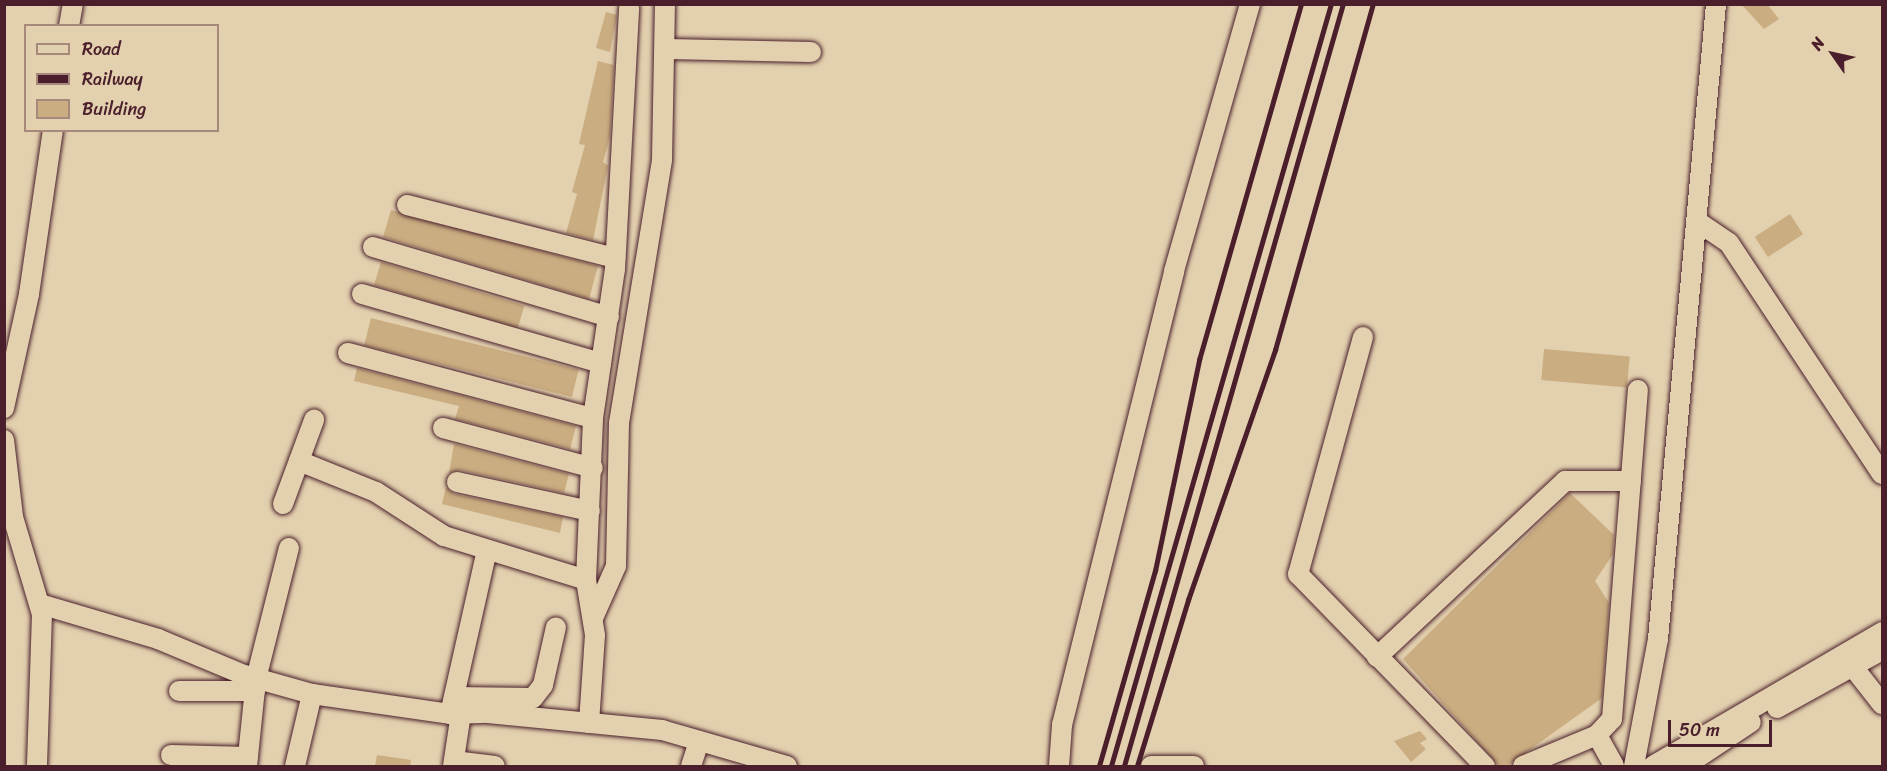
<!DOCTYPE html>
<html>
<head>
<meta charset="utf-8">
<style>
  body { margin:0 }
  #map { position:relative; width:1887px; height:771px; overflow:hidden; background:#e3d0ae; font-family:Sriracha,sans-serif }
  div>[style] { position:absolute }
  .building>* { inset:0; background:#caad81; transform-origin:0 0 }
  .roads { filter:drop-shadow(0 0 2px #4a1f2b) drop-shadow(0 0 2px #4a1f2b) }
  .minor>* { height:20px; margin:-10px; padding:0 10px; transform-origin:10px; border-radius:10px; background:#e3d0ae }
  .rail>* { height:4.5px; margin:-2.25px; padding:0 2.25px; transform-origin:2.25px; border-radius:2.25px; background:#4a1f2b }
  span { translate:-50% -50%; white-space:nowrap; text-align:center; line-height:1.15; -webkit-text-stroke:4.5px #e3d0ae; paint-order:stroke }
  .frame { position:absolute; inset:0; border:6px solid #4a1f2b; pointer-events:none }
  .legend { position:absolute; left:24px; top:24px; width:195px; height:108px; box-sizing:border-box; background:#e3d0ae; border:2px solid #a6897a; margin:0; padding:8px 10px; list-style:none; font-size:18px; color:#4a1f2b }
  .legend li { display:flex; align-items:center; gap:12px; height:30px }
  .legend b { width:30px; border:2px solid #a6897a }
  .north { position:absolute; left:1803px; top:24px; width:60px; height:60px; -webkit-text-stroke:4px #e3d0ae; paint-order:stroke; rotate:304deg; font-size:16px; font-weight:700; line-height:24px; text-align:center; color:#4a1f2b }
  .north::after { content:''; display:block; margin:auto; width:21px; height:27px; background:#4a1f2b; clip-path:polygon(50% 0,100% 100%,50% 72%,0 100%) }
  .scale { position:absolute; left:1668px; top:720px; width:104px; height:27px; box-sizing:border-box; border:3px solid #4a1f2b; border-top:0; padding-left:8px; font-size:18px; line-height:21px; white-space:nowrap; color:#4a1f2b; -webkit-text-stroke:4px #e3d0ae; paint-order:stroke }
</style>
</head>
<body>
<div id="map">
  <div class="building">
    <div style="clip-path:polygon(1741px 4px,1767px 4px,1779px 19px,1764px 29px)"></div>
    <div style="clip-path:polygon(606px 12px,617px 15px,610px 52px,596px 48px)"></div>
    <div style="clip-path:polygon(598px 61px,614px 65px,610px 137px,603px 162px,608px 166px,593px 240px,566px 233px,577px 194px,572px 192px,585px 145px,579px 144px)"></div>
    <div style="clip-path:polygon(391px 210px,598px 266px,589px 299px,383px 237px)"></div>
    <div style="left:1790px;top:214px;width:24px;height:42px;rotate:57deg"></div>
    <div style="left:381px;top:262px;width:150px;height:24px;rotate:17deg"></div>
    <div style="left:371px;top:318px;width:214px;height:28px;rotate:14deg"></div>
    <div style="left:1544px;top:349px;width:86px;height:31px;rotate:5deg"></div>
    <div style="clip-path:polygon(357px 368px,576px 426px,570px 449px,455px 419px,459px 406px,354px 381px)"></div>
    <div style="clip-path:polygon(454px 444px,569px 474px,564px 493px,460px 470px,449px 473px)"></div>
    <div style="clip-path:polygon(446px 487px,454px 494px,563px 517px,560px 533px,442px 504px)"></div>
    <div style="clip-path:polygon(1570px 493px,1614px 535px,1613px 554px,1595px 581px,1609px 603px,1602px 698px,1507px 766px,1499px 766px,1403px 659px)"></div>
    <div style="clip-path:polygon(1420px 731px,1427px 739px,1420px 743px,1426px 749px,1411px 762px,1394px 741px)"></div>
    <div style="clip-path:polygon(377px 755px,411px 760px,410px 766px,375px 766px)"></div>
  </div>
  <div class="roads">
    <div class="minor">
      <div style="left:69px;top:26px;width:22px;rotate:-80deg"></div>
      <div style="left:666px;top:49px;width:145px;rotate:1.2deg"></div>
      <div style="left:407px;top:205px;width:215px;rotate:14.3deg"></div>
      <div style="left:1698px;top:222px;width:37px;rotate:34deg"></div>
      <div style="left:1729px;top:243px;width:277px;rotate:56.5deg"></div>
      <div style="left:373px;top:247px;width:246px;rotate:16.5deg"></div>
      <div style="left:362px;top:294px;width:249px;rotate:16.1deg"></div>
      <div style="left:1363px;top:337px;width:246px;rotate:105.3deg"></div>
      <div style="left:1298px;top:574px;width:268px;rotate:45.8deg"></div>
      <div style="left:348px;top:353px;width:253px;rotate:14.9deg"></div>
      <div style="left:4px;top:408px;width:117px;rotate:-77.6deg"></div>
      <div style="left:29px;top:294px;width:166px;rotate:-81.7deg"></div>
      <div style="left:443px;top:428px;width:155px;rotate:14.9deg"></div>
      <div style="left:4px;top:440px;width:78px;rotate:83.3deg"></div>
      <div style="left:13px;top:517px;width:101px;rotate:73.4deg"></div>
      <div style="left:42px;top:614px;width:152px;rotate:91.9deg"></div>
      <div style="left:299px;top:461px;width:83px;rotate:21.9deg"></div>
      <div style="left:376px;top:492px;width:81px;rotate:32.9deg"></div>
      <div style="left:444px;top:536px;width:149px;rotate:17.2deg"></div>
      <div style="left:457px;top:482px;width:136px;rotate:12.3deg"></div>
      <div style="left:283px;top:504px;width:90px;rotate:-69.7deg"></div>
      <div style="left:40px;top:604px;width:123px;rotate:16.5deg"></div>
      <div style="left:158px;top:639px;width:93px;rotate:22.7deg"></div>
      <div style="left:244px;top:675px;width:71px;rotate:15.6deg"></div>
      <div style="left:593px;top:618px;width:57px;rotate:-66.1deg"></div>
      <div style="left:616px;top:566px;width:143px;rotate:-88.8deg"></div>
      <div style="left:619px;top:423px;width:267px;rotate:-80.7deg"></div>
      <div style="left:662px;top:159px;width:155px;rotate:-88.9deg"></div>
      <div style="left:1377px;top:657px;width:258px;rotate:-43.1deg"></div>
      <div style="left:1565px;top:481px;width:66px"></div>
      <div style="left:1853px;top:667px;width:47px;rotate:51.9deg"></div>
      <div style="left:179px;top:691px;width:76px"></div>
      <div style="left:454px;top:697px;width:79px;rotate:0.7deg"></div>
      <div style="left:533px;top:698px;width:16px;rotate:-52deg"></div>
      <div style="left:543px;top:685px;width:59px;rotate:-77.4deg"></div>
      <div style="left:1777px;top:708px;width:120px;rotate:-28.9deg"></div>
      <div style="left:450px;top:714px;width:168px;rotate:-77.3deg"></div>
      <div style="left:589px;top:723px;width:88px;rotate:-86.1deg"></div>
      <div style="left:595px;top:635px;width:56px;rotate:-99.3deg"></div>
      <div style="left:586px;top:580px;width:162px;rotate:-87.5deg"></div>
      <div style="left:593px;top:418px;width:151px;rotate:-81.6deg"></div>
      <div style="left:615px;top:269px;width:262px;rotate:-86.9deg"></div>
      <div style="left:1597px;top:735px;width:35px;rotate:61deg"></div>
      <div style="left:171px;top:755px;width:77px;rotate:1.5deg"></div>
      <div style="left:454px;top:761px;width:41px;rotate:7deg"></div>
      <div style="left:247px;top:766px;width:87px;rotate:-84.1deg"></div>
      <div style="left:256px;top:679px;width:135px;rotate:-75.9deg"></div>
      <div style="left:295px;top:766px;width:74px;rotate:-76.7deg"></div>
      <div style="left:312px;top:694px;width:139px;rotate:8.2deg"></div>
      <div style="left:450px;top:714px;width:38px;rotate:-2deg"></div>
      <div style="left:488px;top:713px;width:175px;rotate:5.6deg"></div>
      <div style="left:662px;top:730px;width:130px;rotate:16.1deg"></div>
      <div style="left:453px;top:766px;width:54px;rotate:-81.4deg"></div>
      <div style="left:691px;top:766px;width:26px;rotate:-72deg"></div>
      <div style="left:1059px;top:766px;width:41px;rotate:-85.8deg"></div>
      <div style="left:1062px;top:725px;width:468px;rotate:-76.1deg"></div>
      <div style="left:1174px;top:271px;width:278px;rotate:-74.1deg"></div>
      <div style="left:1151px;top:766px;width:43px"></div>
      <div style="left:1523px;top:766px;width:80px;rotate:-22.7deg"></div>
      <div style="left:1597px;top:735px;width:22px;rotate:-47deg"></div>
      <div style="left:1612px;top:719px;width:330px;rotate:-85.5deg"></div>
      <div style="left:1634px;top:766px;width:129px;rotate:-79.3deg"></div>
      <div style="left:1658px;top:639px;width:638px;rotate:-84.78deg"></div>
      <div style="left:1653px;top:766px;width:265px;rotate:-30.3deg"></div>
      <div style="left:1685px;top:766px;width:79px;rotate:-33.7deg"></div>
    </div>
  </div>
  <div class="rail">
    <div style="left:1099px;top:766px;width:203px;rotate:-74deg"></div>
    <div style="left:1155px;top:571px;width:216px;rotate:-78.2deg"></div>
    <div style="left:1199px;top:360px;width:370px;rotate:-74deg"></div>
    <div style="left:1111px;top:766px;width:793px;rotate:-73.9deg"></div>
    <div style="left:1124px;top:766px;width:793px;rotate:-73.97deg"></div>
    <div style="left:1137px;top:766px;width:174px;rotate:-72.9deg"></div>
    <div style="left:1188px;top:600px;width:265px;rotate:-70.8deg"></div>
    <div style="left:1275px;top:350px;width:360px;rotate:-74.2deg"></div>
  </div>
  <div class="frame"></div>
  <ul class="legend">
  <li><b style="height:8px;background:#e3d0ae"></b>Road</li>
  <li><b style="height:8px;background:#4a1f2b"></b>Railway</li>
  <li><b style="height:16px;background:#caad81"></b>Building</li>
  </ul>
  <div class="north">N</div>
  <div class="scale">50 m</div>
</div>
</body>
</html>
